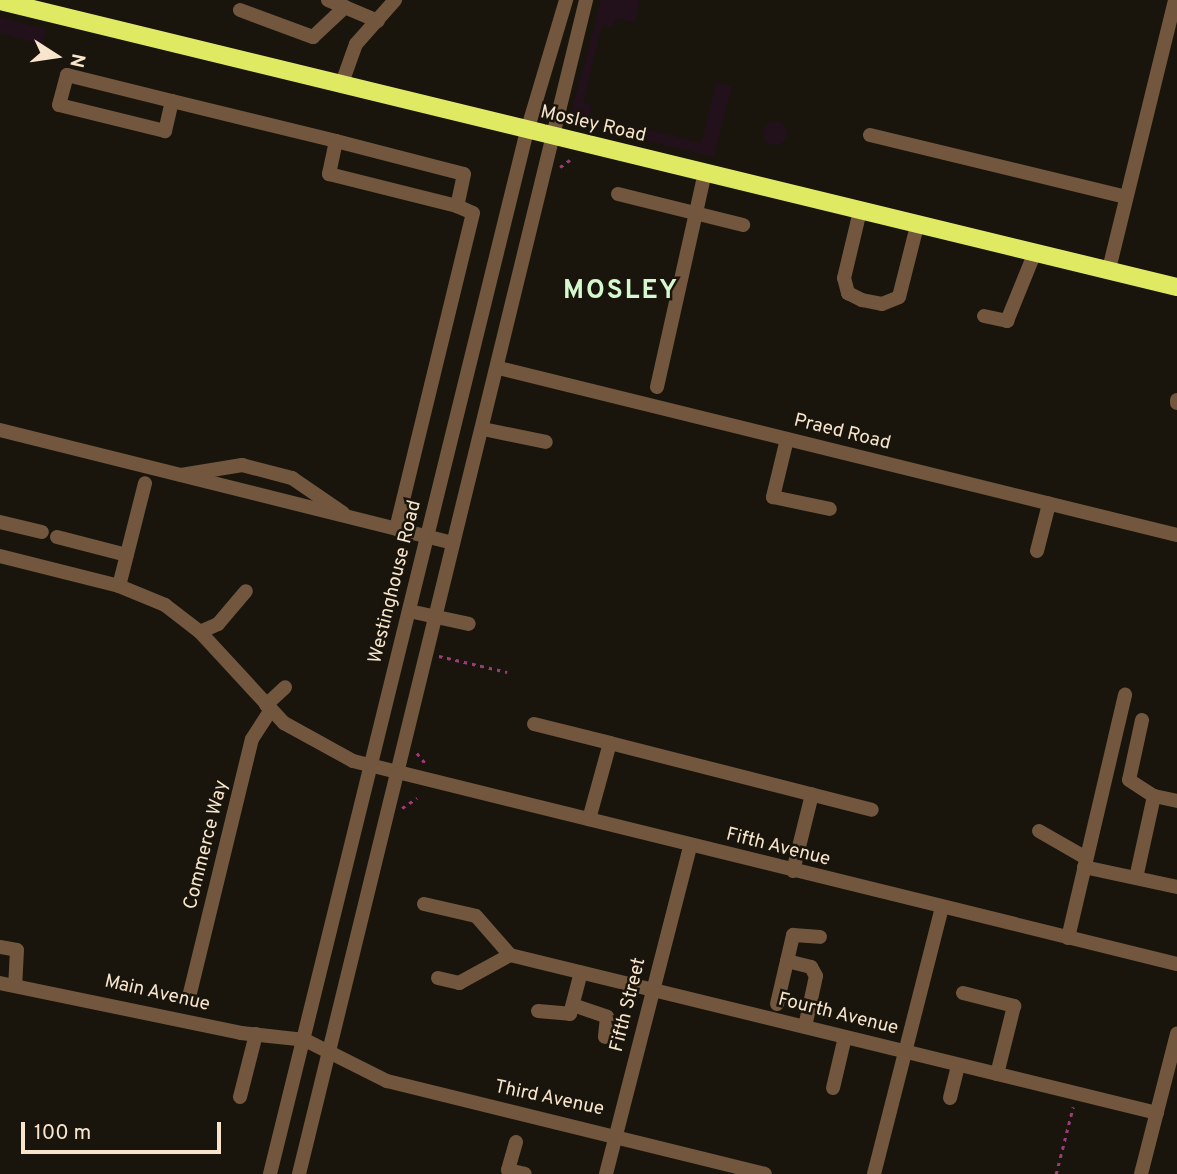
<!DOCTYPE html>
<html>
<head>
<meta charset="utf-8">
<style>
  body { margin:0 }
  #map { position:relative; width:1177px; height:1174px; overflow:hidden; background:#19150d; font-family:Overpass,sans-serif }
  div>[style] { position:absolute }
  .green>* { inset:0; background:#22111b; transform-origin:0 0 }
  .round { border-radius:50% }
  .path>* { height:2.5px; margin-top:-1.25px; transform-origin:0; background:repeating-linear-gradient(90deg,#9c3c77 0 3.5px,transparent 0 8.5px) }
  .minor>* { height:14px; margin:-7px; padding:0 7px; transform-origin:7px; border-radius:7px; background:#72573e }
  .major>* { height:18px; margin:-9px; padding:0 9px; transform-origin:9px; border-radius:9px; background:#e0e962 }
  span { translate:-50% -50%; white-space:nowrap; text-align:center; line-height:1.15; -webkit-text-stroke:5px #19150d; paint-order:stroke }
  .street-label { font-size:19px; color:#f8e5cc }
  .district-label { font-size:26px; color:#d6f8ce; font-weight:700; letter-spacing:2px }
  .north { position:absolute; left:21px; top:21px; width:70px; height:70px; -webkit-text-stroke:5px #19150d; paint-order:stroke; rotate:102deg; font-size:19px; font-weight:700; line-height:28px; text-align:center; color:#f8e5cc }
  .north::after { content:''; display:block; margin:auto; width:24px; height:32px; background:#f8e5cc; clip-path:polygon(50% 0,100% 100%,50% 72%,0 100%) }
  .scale { position:absolute; left:21px; top:1122px; width:200px; height:32px; box-sizing:border-box; border:4px solid #f8e5cc; border-top:0; padding-left:9px; font-size:21px; line-height:24px; white-space:nowrap; color:#f8e5cc; -webkit-text-stroke:5px #19150d; paint-order:stroke }
</style>
</head>
<body>
<div id="map">
  <div class="green">
    <div style="clip-path:polygon(601px 0,640px 0,635px 23px,616px 18px,613px 27px,602px 25px,583px 102px,592px 105px,587px 125px,576px 121px,572px 109px)"></div>
    <div style="left:0;top:17px;width:48px;height:16px;rotate:15deg"></div>
    <div style="clip-path:polygon(716px 82px,732px 86px,714px 157px,609px 131px,611px 120px,701px 143px)"></div>
    <div class="round" style="left:763px;top:121px;width:24px;height:24px"></div>
  </div>
  <div class="path">
    <div style="left:560px;top:167px;width:14px;rotate:-36deg"></div>
    <div style="left:439px;top:656px;width:70px;rotate:13.2deg"></div>
    <div style="left:417px;top:753px;width:13px;rotate:51deg"></div>
    <div style="left:402px;top:808px;width:18px;rotate:-34deg"></div>
    <div style="left:1056px;top:1174px;width:69px;rotate:-75.8deg"></div>
  </div>
  <div class="minor">
    <div style="left:328px;top:0;width:54px;rotate:22.8deg"></div>
    <div style="left:240px;top:10px;width:78px;rotate:20.3deg"></div>
    <div style="left:313px;top:37px;width:44px;rotate:-43.2deg"></div>
    <div style="left:342px;top:83px;width:41px;rotate:-70.3deg"></div>
    <div style="left:356px;top:44px;width:59px;rotate:-48.4deg"></div>
    <div style="left:172px;top:101px;width:31px;rotate:103deg"></div>
    <div style="left:165px;top:131px;width:109px;rotate:-166.2deg"></div>
    <div style="left:59px;top:105px;width:31px;rotate:-75deg"></div>
    <div style="left:67px;top:75px;width:108px;rotate:13.9deg"></div>
    <div style="left:172px;top:101px;width:169px;rotate:13.7deg"></div>
    <div style="left:336px;top:141px;width:132px;rotate:14.5deg"></div>
    <div style="left:464px;top:174px;width:33px;rotate:102deg"></div>
    <div style="left:457px;top:206px;width:17px;rotate:24deg"></div>
    <div style="left:473px;top:213px;width:325px;rotate:103.7deg"></div>
    <div style="left:870px;top:135px;width:263px;rotate:13.6deg"></div>
    <div style="left:336px;top:141px;width:34px;rotate:102deg"></div>
    <div style="left:329px;top:174px;width:132px;rotate:14deg"></div>
    <div style="left:618px;top:194px;width:129px;rotate:13.9deg"></div>
    <div style="left:860px;top:211px;width:69px;rotate:103.4deg"></div>
    <div style="left:844px;top:278px;width:16px;rotate:75deg"></div>
    <div style="left:848px;top:293px;width:16px;rotate:27deg"></div>
    <div style="left:862px;top:300px;width:20px;rotate:11deg"></div>
    <div style="left:882px;top:304px;width:18px;rotate:-22deg"></div>
    <div style="left:899px;top:297px;width:73px;rotate:-75.8deg"></div>
    <div style="left:1109px;top:269px;width:277px;rotate:-76.2deg"></div>
    <div style="left:984px;top:316px;width:24px;rotate:12deg"></div>
    <div style="left:1007px;top:321px;width:74px;rotate:-67.9deg"></div>
    <div style="left:499px;top:368px;width:698px;rotate:13.84deg"></div>
    <div style="left:657px;top:387px;width:219px;rotate:-77.4deg"></div>
    <div style="left:1177px;top:400px;width:3px;rotate:90deg"></div>
    <div style="left:483px;top:429px;width:64px;rotate:11.7deg"></div>
    <div style="left:0;top:430px;width:467px;rotate:14deg"></div>
    <div style="left:787px;top:439px;width:60px;rotate:103.6deg"></div>
    <div style="left:773px;top:497px;width:58px;rotate:11.9deg"></div>
    <div style="left:181px;top:475px;width:62px;rotate:-9.3deg"></div>
    <div style="left:242px;top:465px;width:52px;rotate:14.6deg"></div>
    <div style="left:292px;top:478px;width:62px;rotate:34.5deg"></div>
    <div style="left:0;top:522px;width:43px;rotate:13.4deg"></div>
    <div style="left:57px;top:537px;width:72px;rotate:14.4deg"></div>
    <div style="left:1037px;top:551px;width:49px;rotate:-75.7deg"></div>
    <div style="left:0;top:556px;width:123px;rotate:14.1deg"></div>
    <div style="left:119px;top:586px;width:50px;rotate:22.4deg"></div>
    <div style="left:165px;top:605px;width:44px;rotate:37.6deg"></div>
    <div style="left:200px;top:632px;width:124px;rotate:47.3deg"></div>
    <div style="left:284px;top:723px;width:79px;rotate:28.8deg"></div>
    <div style="left:353px;top:761px;width:849px;rotate:13.84deg"></div>
    <div style="left:119px;top:586px;width:106px;rotate:-75.8deg"></div>
    <div style="left:409px;top:611px;width:61px;rotate:12.2deg"></div>
    <div style="left:200px;top:632px;width:20px;rotate:-24deg"></div>
    <div style="left:218px;top:624px;width:43px;rotate:-49.7deg"></div>
    <div style="left:266px;top:705px;width:26px;rotate:-43deg"></div>
    <div style="left:1142px;top:720px;width:61px;rotate:102.2deg"></div>
    <div style="left:1129px;top:780px;width:30px;rotate:33deg"></div>
    <div style="left:534px;top:724px;width:78px;rotate:14deg"></div>
    <div style="left:610px;top:743px;width:79px;rotate:105.4deg"></div>
    <div style="left:610px;top:743px;width:270px;rotate:14.3deg"></div>
    <div style="left:1039px;top:831px;width:54px;rotate:29.9deg"></div>
    <div style="left:1084px;top:867px;width:95px;rotate:12.1deg"></div>
    <div style="left:793px;top:871px;width:79px;rotate:-76.1deg"></div>
    <div style="left:1136px;top:878px;width:84px;rotate:-77.6deg"></div>
    <div style="left:1154px;top:796px;width:24px;rotate:12deg"></div>
    <div style="left:424px;top:904px;width:53px;rotate:13deg"></div>
    <div style="left:476px;top:916px;width:52px;rotate:48.9deg"></div>
    <div style="left:1068px;top:938px;width:250px;rotate:-76.8deg"></div>
    <div style="left:0;top:947px;width:17px;rotate:10deg"></div>
    <div style="left:17px;top:950px;width:34px;rotate:93deg"></div>
    <div style="left:510px;top:955px;width:666px;rotate:13.72deg"></div>
    <div style="left:787px;top:961px;width:25px;rotate:14deg"></div>
    <div style="left:811px;top:967px;width:10px;rotate:61deg"></div>
    <div style="left:816px;top:976px;width:52px;rotate:102.2deg"></div>
    <div style="left:438px;top:978px;width:22px;rotate:13deg"></div>
    <div style="left:459px;top:983px;width:58px;rotate:-28.8deg"></div>
    <div style="left:0;top:983px;width:246px;rotate:11.7deg"></div>
    <div style="left:241px;top:1033px;width:64px;rotate:6.2deg"></div>
    <div style="left:305px;top:1040px;width:92px;rotate:26.6deg"></div>
    <div style="left:387px;top:1081px;width:389px;rotate:13.8deg"></div>
    <div style="left:190px;top:993px;width:261px;rotate:-76.3deg"></div>
    <div style="left:252px;top:739px;width:35px;rotate:-57deg"></div>
    <div style="left:963px;top:993px;width:53px;rotate:14.3deg"></div>
    <div style="left:1014px;top:1006px;width:70px;rotate:104deg"></div>
    <div style="left:777px;top:1004px;width:71px;rotate:-76.9deg"></div>
    <div style="left:793px;top:935px;width:27px;rotate:4deg"></div>
    <div style="left:573px;top:1005px;width:36px;rotate:19deg"></div>
    <div style="left:607px;top:1017px;width:20px;rotate:96deg"></div>
    <div style="left:538px;top:1011px;width:32px;rotate:5deg"></div>
    <div style="left:570px;top:1014px;width:43px;rotate:-75.3deg"></div>
    <div style="left:833px;top:1088px;width:52px;rotate:-76.8deg"></div>
    <div style="left:240px;top:1097px;width:65px;rotate:-75.7deg"></div>
    <div style="left:950px;top:1098px;width:34px;rotate:-76deg"></div>
    <div style="left:516px;top:1142px;width:29px;rotate:106deg"></div>
    <div style="left:508px;top:1170px;width:17px;rotate:13deg"></div>
    <div style="left:270px;top:1174px;width:1074px;rotate:-76.16deg"></div>
    <div style="left:527px;top:131px;width:137px;rotate:-73.4deg"></div>
    <div style="left:299px;top:1174px;width:1209px;rotate:-76.26deg"></div>
    <div style="left:606px;top:1174px;width:339px;rotate:-75.6deg"></div>
    <div style="left:874px;top:1174px;width:276px;rotate:-75.7deg"></div>
    <div style="left:1141px;top:1174px;width:145px;rotate:-75.6deg"></div>
  </div>
  <div class="major">
    <div style="left:0;top:1px;width:1211px;rotate:13.66deg"></div>
  </div>
  <div class="street-label">
    <span style="left:593px;top:125px;rotate:13deg">Mosley Road</span>
    <span style="left:842px;top:433px;rotate:14deg">Praed Road</span>
    <span style="left:396px;top:582px;rotate:-76deg">Westinghouse Road</span>
    <span style="left:207px;top:845px;rotate:-76deg">Commerce Way</span>
    <span style="left:778px;top:848px;rotate:14deg">Fifth Avenue</span>
    <span style="left:157px;top:994px;rotate:13deg">Main Avenue</span>
    <span style="left:629px;top:1005px;rotate:-76deg">Fifth Street</span>
    <span style="left:838px;top:1015px;rotate:14deg">Fourth Avenue</span>
    <span style="left:549px;top:1099px;rotate:12deg">Third Avenue</span>
  </div>
  <div class="district-label">
    <span style="left:621px;top:292px">MOSLEY</span>
  </div>
  <div class="north">N</div>
  <div class="scale">100 m</div>
</div>
</body>
</html>
